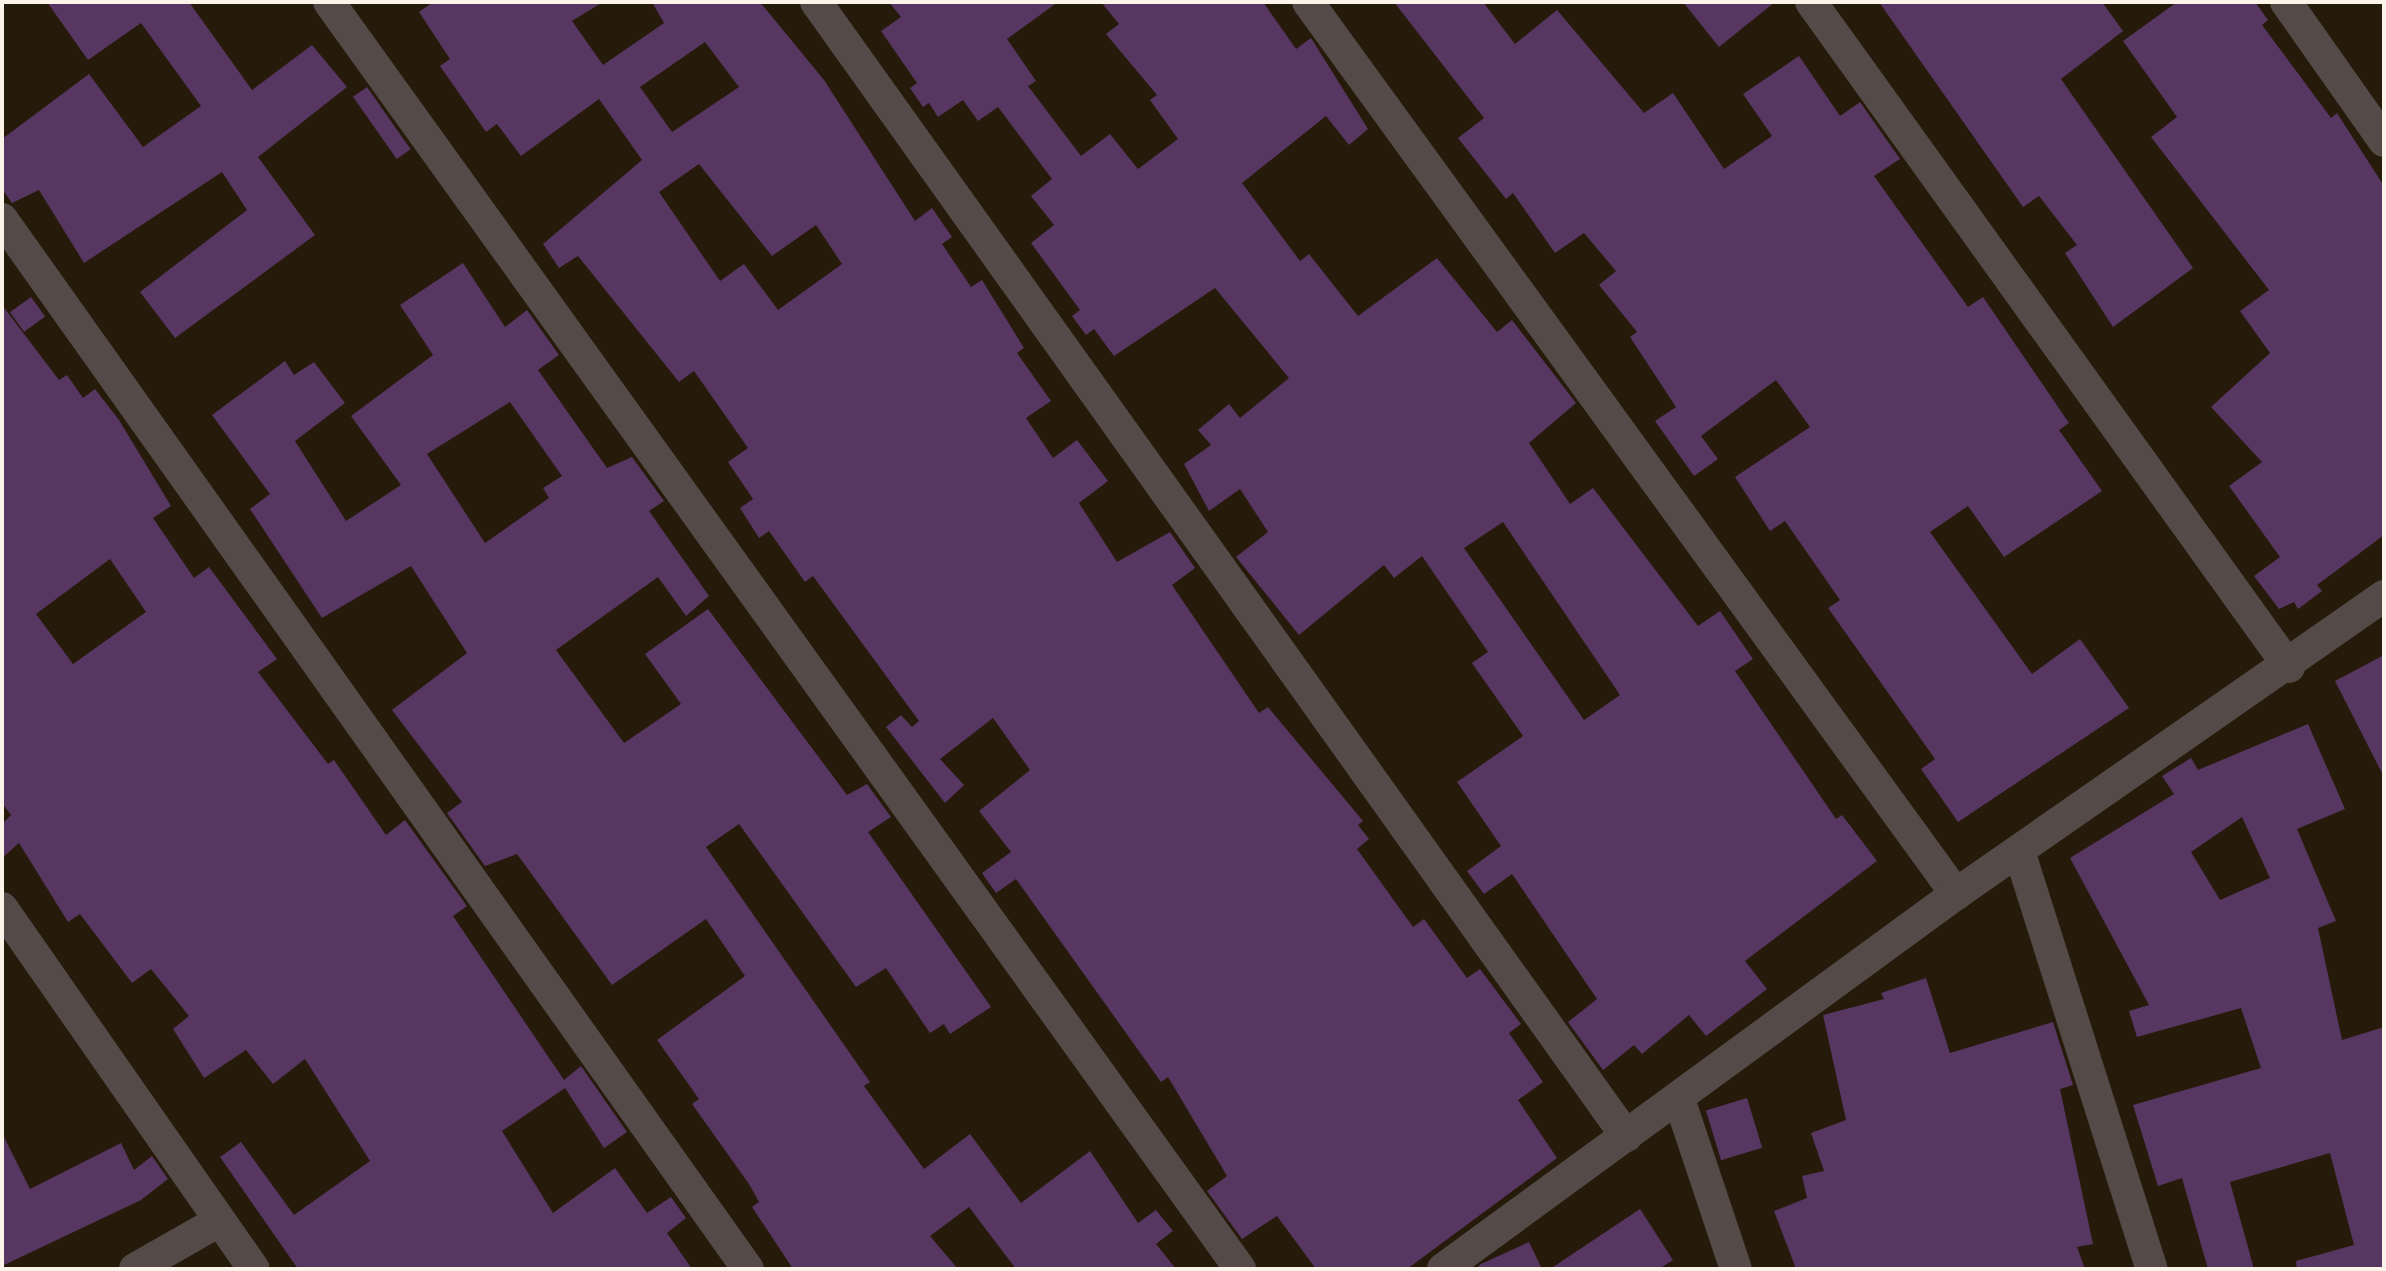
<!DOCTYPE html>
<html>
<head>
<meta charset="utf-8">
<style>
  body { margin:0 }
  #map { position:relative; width:2386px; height:1271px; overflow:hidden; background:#261a0a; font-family:Montserrat,sans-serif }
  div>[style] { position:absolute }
  .building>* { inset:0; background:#573661; transform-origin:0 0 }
  .minor>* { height:32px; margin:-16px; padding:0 16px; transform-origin:16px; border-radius:16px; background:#544a47 }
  span { translate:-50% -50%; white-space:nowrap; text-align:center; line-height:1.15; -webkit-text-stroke:7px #1c1103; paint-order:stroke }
  .frame { position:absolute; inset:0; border:4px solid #fcf3e9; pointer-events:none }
</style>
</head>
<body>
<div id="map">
  <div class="building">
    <div style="clip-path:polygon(47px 2px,189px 2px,252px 90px,312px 45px,347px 87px,258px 157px,315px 235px,175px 338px,140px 292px,247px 210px,222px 172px,84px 263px,39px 190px,12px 203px,2px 189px,2px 139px,89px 74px,143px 147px,201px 106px,141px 23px,88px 60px)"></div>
    <div style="clip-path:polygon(evenodd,433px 2px,603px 2px,572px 21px,603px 65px,664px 23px,652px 2px,760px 2px,824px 80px,915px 221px,932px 208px,952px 237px,942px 244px,971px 287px,982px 280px,1024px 348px,1017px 353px,1051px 401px,1026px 418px,1053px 458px,1077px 440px,1108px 481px,1079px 503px,1117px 562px,1170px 532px,1195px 568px,1172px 585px,1259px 713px,1268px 707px,1363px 821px,1358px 825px,1369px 839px,1357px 849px,1413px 927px,1424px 919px,1467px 978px,1480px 969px,1521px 1024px,1509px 1033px,1543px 1082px,1518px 1100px,1557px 1158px,1407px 1269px,1316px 1269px,1277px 1216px,1242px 1239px,1207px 1191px,1227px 1176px,1168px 1077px,1161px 1082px,1016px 879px,996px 893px,982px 873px,1011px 852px,979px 811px,1030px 770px,993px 718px,940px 759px,964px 785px,945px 803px,886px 727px,901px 715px,912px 727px,919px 721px,813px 576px,805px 582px,769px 531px,759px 538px,740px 508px,753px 499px,728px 462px,748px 448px,694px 371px,679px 382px,578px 256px,559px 268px,543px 244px,642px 160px,599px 99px,521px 156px,497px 124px,486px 132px,440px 66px,450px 59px,419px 12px,433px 2px,705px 42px,739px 87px,672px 132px,640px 87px,705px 42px,433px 2px,699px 164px,772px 256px,816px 225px,842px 264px,778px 310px,744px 264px,720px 281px,659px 192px,699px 164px)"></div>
    <div style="clip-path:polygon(evenodd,889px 2px,1058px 2px,1007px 39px,1036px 81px,1028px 86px,1081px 156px,1110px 134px,1138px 169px,1178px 139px,1150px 100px,1157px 95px,1106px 34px,1119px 24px,1101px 2px,1263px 2px,1296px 49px,1311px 38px,1368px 129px,1349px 145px,1326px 116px,1242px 183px,1300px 261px,1309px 254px,1358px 316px,1437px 258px,1497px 332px,1512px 320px,1576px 403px,1529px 443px,1570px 504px,1593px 488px,1698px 626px,1720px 611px,1753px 659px,1735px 671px,1836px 819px,1842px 815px,1877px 861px,1745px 961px,1767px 989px,1706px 1036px,1689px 1015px,1642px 1054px,1634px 1045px,1603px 1070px,1568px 1022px,1597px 999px,1512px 874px,1484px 894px,1467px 871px,1501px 846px,1457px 782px,1523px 736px,1472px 663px,1488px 652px,1422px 556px,1394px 578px,1384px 565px,1299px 635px,1236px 557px,1268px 532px,1240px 489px,1209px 511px,1184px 464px,1211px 445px,1198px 430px,1229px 404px,1240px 418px,1289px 378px,1215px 288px,1114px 356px,1094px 329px,1086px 335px,1072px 316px,1080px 310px,1031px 243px,1054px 225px,1031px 196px,1052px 179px,998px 107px,978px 121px,963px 100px,938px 117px,929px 103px,923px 107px,910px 88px,917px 83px,881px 31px,901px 17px,889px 2px,1503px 522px,1620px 695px,1584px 720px,1464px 548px,1503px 522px)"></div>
    <div style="clip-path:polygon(1394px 2px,1483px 2px,1515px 44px,1557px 10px,1644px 113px,1673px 93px,1724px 169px,1772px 136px,1743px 94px,1799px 56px,1840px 116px,1860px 102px,1900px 159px,1874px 176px,1968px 307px,1983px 297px,2069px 423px,2059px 430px,2102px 491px,2004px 557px,1968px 506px,1930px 532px,2032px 674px,2080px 639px,2129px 708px,1958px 822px,1921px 769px,1935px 759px,1828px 608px,1840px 600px,1785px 521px,1770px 531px,1735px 477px,1810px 427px,1776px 380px,1701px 436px,1718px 459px,1694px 476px,1655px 421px,1676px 407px,1630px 337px,1637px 332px,1599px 285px,1616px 271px,1584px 233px,1555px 253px,1513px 193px,1506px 199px,1458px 138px,1484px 118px)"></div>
    <div style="clip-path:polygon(1683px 2px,1775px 2px,1719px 47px)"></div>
    <div style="clip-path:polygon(1879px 2px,2102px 2px,2123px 31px,2061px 79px,2193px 268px,2113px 327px,2065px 253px,2077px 245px,2039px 196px,2023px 207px)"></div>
    <div style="clip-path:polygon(2177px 2px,2255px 2px,2268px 20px,2262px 25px,2331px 118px,2337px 113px,2384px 186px,2384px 535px,2317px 585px,2322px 591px,2298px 609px,2294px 602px,2279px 609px,2254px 576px,2280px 557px,2229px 486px,2262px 462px,2211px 407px,2270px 353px,2240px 311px,2269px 290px,2151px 137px,2177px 117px,2123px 41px)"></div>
    <div style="left:367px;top:87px;width:76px;height:17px;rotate:55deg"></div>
    <div style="clip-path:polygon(evenodd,463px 263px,505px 327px,527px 310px,559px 355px,538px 370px,607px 468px,632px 457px,664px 501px,649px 511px,709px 596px,686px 616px,658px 577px,556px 650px,624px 743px,681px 704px,645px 654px,708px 609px,847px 795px,867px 784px,891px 817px,868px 832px,991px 1007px,950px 1034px,944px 1024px,930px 1033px,886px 968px,856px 987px,739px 824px,706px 847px,870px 1082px,864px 1086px,924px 1169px,970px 1134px,1021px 1203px,1090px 1151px,1138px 1223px,1156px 1210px,1173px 1231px,1156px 1244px,1176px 1269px,1016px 1269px,969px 1207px,930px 1236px,958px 1269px,793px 1269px,752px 1207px,759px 1202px,749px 1184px,692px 1104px,699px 1099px,657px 1040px,745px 976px,706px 919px,612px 985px,517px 854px,485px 866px,447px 813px,462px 802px,392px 710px,467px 653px,411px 566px,322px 618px,250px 509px,270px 494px,212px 415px,285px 361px,294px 375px,314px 362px,345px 403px,295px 441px,346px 521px,401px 485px,351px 416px,433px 355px,400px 305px,463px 263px,510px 402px,562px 476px,543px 488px,549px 498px,485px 543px,427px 454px,510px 402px)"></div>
    <div style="left:31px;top:297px;width:24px;height:26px;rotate:54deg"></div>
    <div style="clip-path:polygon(evenodd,2px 305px,59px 380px,67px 375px,83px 398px,95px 389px,119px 420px,171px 506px,153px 518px,194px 578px,209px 567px,277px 659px,258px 672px,328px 764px,334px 760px,386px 835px,405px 820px,467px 906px,453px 916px,564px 1080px,581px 1066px,627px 1132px,604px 1148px,565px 1088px,502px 1131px,553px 1213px,615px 1168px,647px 1213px,671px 1197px,686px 1218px,667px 1233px,692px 1269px,298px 1269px,220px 1157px,241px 1142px,294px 1215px,370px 1161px,305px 1059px,273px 1084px,246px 1050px,204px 1078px,173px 1029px,189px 1016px,151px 969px,132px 983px,80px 914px,68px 922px,19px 843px,2px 858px,2px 824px,11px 815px,2px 803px,2px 305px,110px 559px,146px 612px,73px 664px,36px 614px,110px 559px)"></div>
    <div style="clip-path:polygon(2384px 655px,2384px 777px,2335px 681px)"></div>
    <div style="clip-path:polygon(evenodd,2308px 724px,2345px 809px,2297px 829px,2336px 921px,2318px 928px,2342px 1040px,2384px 1027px,2384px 1269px,2297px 1269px,2296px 1261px,2354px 1245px,2330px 1153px,2230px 1182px,2254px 1269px,2208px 1269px,2182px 1178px,2158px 1186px,2133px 1105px,2261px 1068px,2241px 1008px,2137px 1037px,2129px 1011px,2149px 1005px,2070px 858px,2174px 794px,2162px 776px,2191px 758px,2198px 770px,2308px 724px,2242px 817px,2270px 878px,2220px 900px,2191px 852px,2242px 817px)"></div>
    <div style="clip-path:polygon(1926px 978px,1950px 1053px,2053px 1022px,2073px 1085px,2060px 1089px,2093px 1244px,2077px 1247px,2085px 1269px,1796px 1269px,1774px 1211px,1807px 1198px,1802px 1176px,1824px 1171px,1811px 1133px,1846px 1120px,1823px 1015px,1884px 999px,1881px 993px)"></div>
    <div style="left:1747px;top:1098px;width:52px;height:43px;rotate:73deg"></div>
    <div style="clip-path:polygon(2px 1133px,30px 1189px,121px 1143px,134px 1170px,152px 1156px,168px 1179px,141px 1200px,2px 1266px)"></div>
    <div style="clip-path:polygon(1640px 1209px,1673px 1260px,1659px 1269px,1550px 1269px)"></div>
    <div style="clip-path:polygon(1529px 1242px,1542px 1269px,1475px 1269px,1481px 1264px)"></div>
  </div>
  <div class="minor">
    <div style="left:329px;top:2px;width:1561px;rotate:54.28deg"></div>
    <div style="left:816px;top:2px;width:1394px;rotate:54.46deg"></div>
    <div style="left:1308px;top:2px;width:1103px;rotate:54deg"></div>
    <div style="left:1811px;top:2px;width:819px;rotate:54.29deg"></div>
    <div style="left:2286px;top:2px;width:170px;rotate:54.8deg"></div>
    <div style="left:2px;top:219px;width:1288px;rotate:54.61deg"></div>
    <div style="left:2020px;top:854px;width:435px;rotate:72.4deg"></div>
    <div style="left:2px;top:908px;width:440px;rotate:55.1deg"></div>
    <div style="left:1679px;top:1099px;width:179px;rotate:71.5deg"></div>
    <div style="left:135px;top:1269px;width:97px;rotate:-29.7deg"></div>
    <div style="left:1443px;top:1269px;width:635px;rotate:-36.17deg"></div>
    <div style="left:1956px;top:894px;width:522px;rotate:-34.85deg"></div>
  </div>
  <div class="frame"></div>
</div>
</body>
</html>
